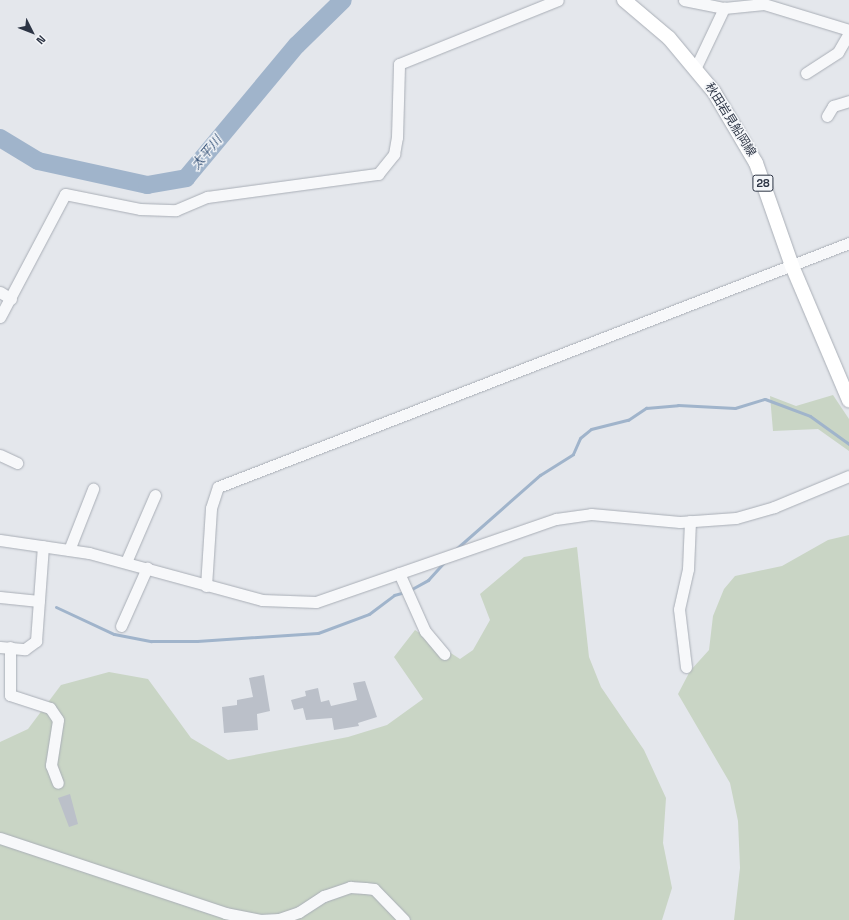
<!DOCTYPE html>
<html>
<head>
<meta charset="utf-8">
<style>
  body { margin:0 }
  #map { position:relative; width:849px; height:920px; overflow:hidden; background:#e4e7ec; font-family:"Space Grotesk","Noto Sans JP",sans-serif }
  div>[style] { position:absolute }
  .green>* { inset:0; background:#c9d5c5 }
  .stream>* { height:3px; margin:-1.5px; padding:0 1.5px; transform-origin:1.5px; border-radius:1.5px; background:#a0b4cb }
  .river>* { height:18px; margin:-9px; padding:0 9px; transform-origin:9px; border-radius:9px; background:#a0b4cb }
  .building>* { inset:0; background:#bbc0c9 }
  .roads { filter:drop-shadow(0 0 1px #a9aeb6) drop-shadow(0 0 1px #a9aeb6) }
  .minor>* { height:11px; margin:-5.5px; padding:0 5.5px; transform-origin:5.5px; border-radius:5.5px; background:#f7f8fa }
  .major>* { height:14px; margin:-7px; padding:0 7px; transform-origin:7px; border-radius:7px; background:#fff }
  span { translate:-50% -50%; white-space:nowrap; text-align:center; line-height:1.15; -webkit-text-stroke:3px #f4f6f9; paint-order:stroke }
  .shield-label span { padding:1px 3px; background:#f4f6f9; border:1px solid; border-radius:3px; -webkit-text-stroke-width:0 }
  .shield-label { font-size:11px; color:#2c3444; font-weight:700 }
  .street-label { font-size:12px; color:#2c3444 }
  .water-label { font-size:13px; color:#365378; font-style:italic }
  .north { position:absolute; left:12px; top:12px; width:40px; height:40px; -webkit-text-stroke:3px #f4f6f9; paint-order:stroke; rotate:132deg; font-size:11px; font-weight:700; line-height:16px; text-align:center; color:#2c3444 }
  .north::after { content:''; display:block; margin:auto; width:14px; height:18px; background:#2c3444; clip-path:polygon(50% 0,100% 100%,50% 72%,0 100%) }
</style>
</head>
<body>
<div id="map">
  <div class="green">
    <div style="clip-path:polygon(833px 395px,849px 419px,849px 451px,818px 429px,773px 431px,770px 396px,796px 406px)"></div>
    <div style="clip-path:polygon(849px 535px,849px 920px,734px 920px,740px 868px,738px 821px,730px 783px,678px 694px,690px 671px,709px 650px,713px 616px,724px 589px,735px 576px,782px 566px,828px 540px)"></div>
    <div style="clip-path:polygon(577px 547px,589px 657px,601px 687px,644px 750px,666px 798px,663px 843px,672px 888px,662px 920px,0 920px,0 742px,28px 729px,61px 685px,109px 672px,148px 679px,191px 738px,228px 760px,348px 737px,387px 725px,423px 699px,394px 657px,415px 630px,460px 659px,473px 650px,490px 620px,480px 594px,524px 557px)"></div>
  </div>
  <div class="stream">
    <div style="left:456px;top:549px;width:112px;rotate:-41.4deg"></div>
    <div style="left:540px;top:475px;width:39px;rotate:-32deg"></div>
    <div style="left:573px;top:454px;width:17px;rotate:-66deg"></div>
    <div style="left:580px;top:438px;width:14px;rotate:-39deg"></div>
    <div style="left:591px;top:429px;width:38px;rotate:-14deg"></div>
    <div style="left:628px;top:420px;width:22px;rotate:-34deg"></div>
    <div style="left:646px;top:408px;width:32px;rotate:-5deg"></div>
    <div style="left:678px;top:405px;width:57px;rotate:3deg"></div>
    <div style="left:735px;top:408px;width:31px;rotate:-17deg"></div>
    <div style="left:765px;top:399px;width:48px;rotate:20.7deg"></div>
    <div style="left:810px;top:416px;width:48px;rotate:35.7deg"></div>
    <div style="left:410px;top:590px;width:21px;rotate:-29deg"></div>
    <div style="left:428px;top:580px;width:24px;rotate:-48deg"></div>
    <div style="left:56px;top:607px;width:64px;rotate:25deg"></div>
    <div style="left:114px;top:634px;width:38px;rotate:11deg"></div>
    <div style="left:151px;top:641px;width:46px"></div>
    <div style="left:197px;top:641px;width:121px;rotate:-3.8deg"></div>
    <div style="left:318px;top:633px;width:54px;rotate:-20.4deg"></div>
    <div style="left:369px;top:614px;width:31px;rotate:-37deg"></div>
    <div style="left:394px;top:595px;width:11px;rotate:-15deg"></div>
  </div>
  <div class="river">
    <div style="left:0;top:138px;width:44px;rotate:31.2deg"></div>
    <div style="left:38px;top:161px;width:112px;rotate:12.4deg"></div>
    <div style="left:147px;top:185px;width:40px;rotate:-10deg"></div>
    <div style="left:186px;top:178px;width:173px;rotate:-50.2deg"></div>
    <div style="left:297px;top:45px;width:64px;rotate:-44.4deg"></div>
  </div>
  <div class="building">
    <div style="clip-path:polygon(264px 675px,270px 711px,257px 714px,258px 730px,224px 733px,222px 707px,237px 705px,237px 700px,253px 697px,249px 678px)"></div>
    <div style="clip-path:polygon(365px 681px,377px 717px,358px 723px,359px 726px,334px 730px,332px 718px,306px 720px,303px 708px,294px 710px,291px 700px,306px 696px,305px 691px,318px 688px,321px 702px,329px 700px,331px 706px,357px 700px,353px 683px)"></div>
    <div style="clip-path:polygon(70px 794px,78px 824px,69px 827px,58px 798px)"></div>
  </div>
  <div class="roads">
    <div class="minor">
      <div style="left:684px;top:0;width:41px;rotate:11.3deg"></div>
      <div style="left:724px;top:8px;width:40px;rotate:-5.7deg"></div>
      <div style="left:764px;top:4px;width:89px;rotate:17deg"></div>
      <div style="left:695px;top:69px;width:68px;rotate:-64.6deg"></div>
      <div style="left:806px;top:73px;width:38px;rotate:-33deg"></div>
      <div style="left:838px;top:52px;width:22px;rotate:-60deg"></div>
      <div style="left:827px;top:116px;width:12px;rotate:-59deg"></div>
      <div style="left:833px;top:106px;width:17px;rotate:-17deg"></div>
      <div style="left:0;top:292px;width:13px;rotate:32deg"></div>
      <div style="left:0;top:317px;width:139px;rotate:-62.1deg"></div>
      <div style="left:65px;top:194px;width:76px;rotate:11.3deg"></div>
      <div style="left:140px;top:209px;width:36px;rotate:2deg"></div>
      <div style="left:176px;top:210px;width:34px;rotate:-23deg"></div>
      <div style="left:207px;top:197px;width:173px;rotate:-7.7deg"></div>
      <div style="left:378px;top:174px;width:26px;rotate:-51deg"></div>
      <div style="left:394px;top:154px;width:17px;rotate:-80deg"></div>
      <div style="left:397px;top:137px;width:73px;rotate:-88.4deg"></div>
      <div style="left:399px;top:64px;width:171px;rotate:-21.9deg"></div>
      <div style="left:0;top:455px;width:19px;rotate:25deg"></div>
      <div style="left:0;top:540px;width:90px;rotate:8.3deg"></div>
      <div style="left:89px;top:553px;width:179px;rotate:15.2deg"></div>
      <div style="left:262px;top:600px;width:54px;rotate:2.1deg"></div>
      <div style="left:316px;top:602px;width:254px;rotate:-19.1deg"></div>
      <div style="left:556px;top:519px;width:35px;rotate:-8deg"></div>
      <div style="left:591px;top:514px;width:89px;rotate:5.1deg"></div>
      <div style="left:680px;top:522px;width:56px;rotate:-4.1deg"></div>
      <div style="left:736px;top:518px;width:40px;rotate:-16deg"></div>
      <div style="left:774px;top:507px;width:81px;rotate:-22.5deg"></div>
      <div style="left:69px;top:550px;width:66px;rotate:-68.5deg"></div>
      <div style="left:126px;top:562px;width:73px;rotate:-66.6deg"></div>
      <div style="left:399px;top:573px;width:64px;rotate:65.9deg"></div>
      <div style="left:425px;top:631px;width:30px;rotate:50deg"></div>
      <div style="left:206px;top:586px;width:78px;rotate:-86.3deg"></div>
      <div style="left:211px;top:508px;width:22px;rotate:-72deg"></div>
      <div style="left:218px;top:487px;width:677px;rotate:-21.14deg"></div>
      <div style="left:0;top:597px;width:39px;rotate:6deg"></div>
      <div style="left:121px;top:626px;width:64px;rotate:-65.9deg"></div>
      <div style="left:0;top:647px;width:25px;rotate:5deg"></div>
      <div style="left:25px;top:649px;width:14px;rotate:-36deg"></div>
      <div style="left:36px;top:641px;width:95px;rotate:-85.8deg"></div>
      <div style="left:10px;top:647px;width:48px;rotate:90deg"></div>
      <div style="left:10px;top:695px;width:42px;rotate:18deg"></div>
      <div style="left:50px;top:708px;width:14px;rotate:56deg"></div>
      <div style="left:58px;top:720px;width:46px;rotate:98.8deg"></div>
      <div style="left:51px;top:765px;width:19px;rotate:69deg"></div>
      <div style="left:686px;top:667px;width:58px;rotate:-96.9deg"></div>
      <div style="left:679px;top:609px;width:41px;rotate:-77.3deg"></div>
      <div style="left:688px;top:569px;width:48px;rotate:-87.6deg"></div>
      <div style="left:0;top:838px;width:237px;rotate:18.4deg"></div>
      <div style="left:225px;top:913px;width:36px;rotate:11deg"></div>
      <div style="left:260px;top:920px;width:19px;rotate:-3deg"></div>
      <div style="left:279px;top:919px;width:21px;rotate:-19deg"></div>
      <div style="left:299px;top:912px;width:30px;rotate:-33deg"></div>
      <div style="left:324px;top:896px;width:28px;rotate:-19deg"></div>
      <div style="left:350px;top:887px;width:15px;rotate:4deg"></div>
      <div style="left:365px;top:888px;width:9px;rotate:6deg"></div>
      <div style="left:374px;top:889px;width:43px;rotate:45.9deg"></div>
    </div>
    <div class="major">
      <div style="left:624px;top:0;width:59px;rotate:40.2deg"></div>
      <div style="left:669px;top:38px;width:70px;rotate:50.2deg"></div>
      <div style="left:714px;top:92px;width:82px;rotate:59.4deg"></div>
      <div style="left:756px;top:163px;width:109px;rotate:70.7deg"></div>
      <div style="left:792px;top:266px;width:146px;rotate:67deg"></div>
    </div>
  </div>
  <div class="shield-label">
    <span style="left:763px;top:183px">28</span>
  </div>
  <div class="street-label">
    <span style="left:730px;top:120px;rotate:58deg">秋田岩見船岡線</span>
  </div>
  <div class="water-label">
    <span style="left:207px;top:153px;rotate:-50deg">太平川</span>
  </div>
  <div class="north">N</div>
</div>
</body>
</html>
